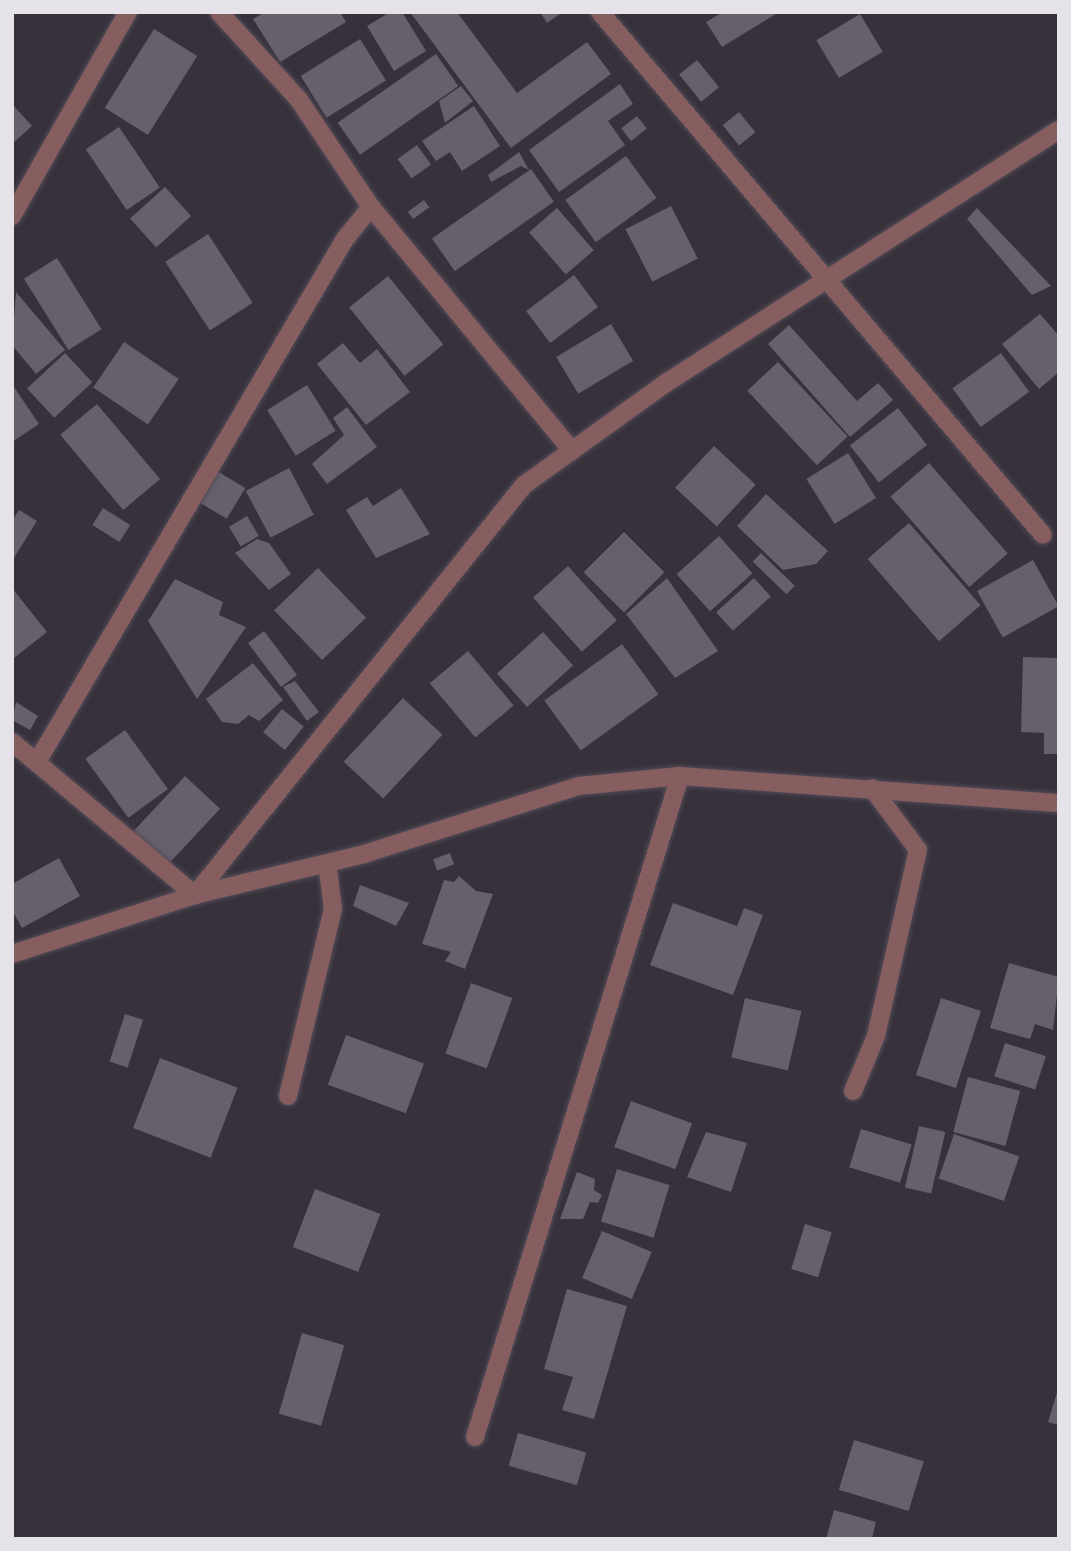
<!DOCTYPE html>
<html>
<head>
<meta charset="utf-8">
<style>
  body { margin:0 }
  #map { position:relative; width:1071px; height:1551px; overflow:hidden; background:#37313c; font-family:Ubuntu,sans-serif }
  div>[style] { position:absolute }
  .building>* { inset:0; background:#665f6c; transform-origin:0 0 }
  .roads { filter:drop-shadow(0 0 2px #534d58) drop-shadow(0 0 2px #534d58) }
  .minor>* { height:18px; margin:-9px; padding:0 9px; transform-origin:9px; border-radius:9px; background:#875e5f }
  span { translate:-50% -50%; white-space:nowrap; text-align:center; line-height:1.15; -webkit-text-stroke:5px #1d1a1f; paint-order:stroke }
  .frame { position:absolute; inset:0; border:14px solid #e6e2e9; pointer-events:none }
</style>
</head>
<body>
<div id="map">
  <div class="building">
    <div style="clip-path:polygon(265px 12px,340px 12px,346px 22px,280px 62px,253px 19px)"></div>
    <div style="clip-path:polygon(390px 12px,402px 12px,426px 51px,394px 71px,367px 26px)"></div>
    <div style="clip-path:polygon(410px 12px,457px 12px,517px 93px,587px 42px,611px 74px,511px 148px)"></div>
    <div style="clip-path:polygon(540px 12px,563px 12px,547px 23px)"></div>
    <div style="clip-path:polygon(723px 12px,779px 12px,722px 47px,706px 22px)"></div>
    <div style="left:860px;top:14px;width:44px;height:51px;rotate:59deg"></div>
    <div style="left:154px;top:29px;width:51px;height:93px;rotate:32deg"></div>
    <div style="left:360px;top:39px;width:49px;height:70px;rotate:58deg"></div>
    <div style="left:436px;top:54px;width:39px;height:120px;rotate:55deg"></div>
    <div style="left:697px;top:60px;width:35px;height:23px;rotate:51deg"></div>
    <div style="clip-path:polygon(620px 84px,633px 104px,608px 121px,625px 145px,559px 192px,529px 150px)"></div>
    <div style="clip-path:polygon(461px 86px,473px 101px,445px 123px,439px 101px)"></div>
    <div style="clip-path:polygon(12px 104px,32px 126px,12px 144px)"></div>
    <div style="clip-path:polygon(474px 106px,500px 146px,462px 171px,450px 152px,436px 161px,422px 141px)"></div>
    <div style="left:739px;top:112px;width:26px;height:21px;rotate:51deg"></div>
    <div style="left:637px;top:116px;width:16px;height:20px;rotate:52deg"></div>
    <div style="left:119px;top:127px;width:73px;height:40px;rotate:56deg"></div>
    <div style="left:417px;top:145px;width:24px;height:24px;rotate:54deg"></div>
    <div style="clip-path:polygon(519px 152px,529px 170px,521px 166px,491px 182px,488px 175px)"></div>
    <div style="left:626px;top:156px;width:52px;height:75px;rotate:54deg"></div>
    <div style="left:531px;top:169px;width:40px;height:121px;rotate:55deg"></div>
    <div style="left:165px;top:187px;width:39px;height:47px;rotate:48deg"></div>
    <div style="left:424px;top:200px;width:9px;height:20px;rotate:54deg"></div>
    <div style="left:671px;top:206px;width:59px;height:51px;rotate:63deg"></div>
    <div style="left:557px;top:208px;width:56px;height:37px;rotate:49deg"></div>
    <div style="clip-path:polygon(977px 208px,1051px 286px,1032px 295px,967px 219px)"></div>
    <div style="left:208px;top:234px;width:82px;height:51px;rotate:57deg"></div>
    <div style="left:57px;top:258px;width:84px;height:39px;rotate:58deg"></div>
    <div style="left:574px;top:275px;width:40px;height:60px;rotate:53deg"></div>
    <div style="left:388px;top:276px;width:88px;height:50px;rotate:51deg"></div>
    <div style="clip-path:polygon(16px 292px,65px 350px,36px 374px,12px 345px)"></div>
    <div style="clip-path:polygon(1040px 314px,1059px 336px,1059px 372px,1039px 389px,1002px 344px)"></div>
    <div style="left:611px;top:324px;width:43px;height:64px;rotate:59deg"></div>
    <div style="clip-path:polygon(789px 325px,857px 401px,878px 383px,893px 400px,850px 437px,768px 344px)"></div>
    <div style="left:124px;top:342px;width:66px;height:55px;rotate:34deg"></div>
    <div style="clip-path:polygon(343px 343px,360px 363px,377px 349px,410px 392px,366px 425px,317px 364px)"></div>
    <div style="left:65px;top:353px;width:40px;height:52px;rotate:47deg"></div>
    <div style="left:1001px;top:353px;width:48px;height:60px;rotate:54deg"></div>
    <div style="left:778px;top:362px;width:102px;height:42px;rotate:47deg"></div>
    <div style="clip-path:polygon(12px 384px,39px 424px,12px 442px)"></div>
    <div style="left:307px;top:385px;width:54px;height:47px;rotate:58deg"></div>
    <div style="left:97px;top:404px;width:98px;height:48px;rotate:50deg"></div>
    <div style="clip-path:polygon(347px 407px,377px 447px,327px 484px,312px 464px,344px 435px,333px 418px)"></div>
    <div style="left:898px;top:408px;width:47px;height:61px;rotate:52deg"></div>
    <div style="left:714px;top:446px;width:57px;height:57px;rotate:43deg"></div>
    <div style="left:848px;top:453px;width:53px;height:49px;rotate:58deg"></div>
    <div style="left:929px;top:463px;width:120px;height:51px;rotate:49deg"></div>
    <div style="left:289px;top:468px;width:53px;height:49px;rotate:62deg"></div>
    <div style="left:217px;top:471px;width:33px;height:36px;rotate:31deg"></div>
    <div style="clip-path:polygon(401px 488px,430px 534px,376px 558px,346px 510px,367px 497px,373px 506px)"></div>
    <div style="clip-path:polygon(766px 494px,828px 551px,816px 564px,783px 570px,737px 526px)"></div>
    <div style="left:103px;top:508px;width:32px;height:20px;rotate:32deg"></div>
    <div style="clip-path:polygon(19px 510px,37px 521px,12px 561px,12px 521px)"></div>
    <div style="left:247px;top:516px;width:23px;height:21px;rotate:59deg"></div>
    <div style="left:909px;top:523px;width:109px;height:55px;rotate:49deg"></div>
    <div style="left:624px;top:532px;width:57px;height:57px;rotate:45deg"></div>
    <div style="left:719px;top:536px;width:50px;height:57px;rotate:48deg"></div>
    <div style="clip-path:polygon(257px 539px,269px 543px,291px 574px,269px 590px,235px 553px)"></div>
    <div style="left:761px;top:553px;width:47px;height:12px;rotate:44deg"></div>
    <div style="left:1033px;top:560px;width:53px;height:64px;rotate:61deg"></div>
    <div style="left:568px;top:566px;width:73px;height:47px;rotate:48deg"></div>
    <div style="left:318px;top:568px;width:69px;height:61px;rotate:46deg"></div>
    <div style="clip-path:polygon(667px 578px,718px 651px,675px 678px,626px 614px)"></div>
    <div style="left:754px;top:578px;width:25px;height:51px;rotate:48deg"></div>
    <div style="clip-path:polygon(175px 579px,223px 602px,219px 615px,246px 627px,197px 699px,148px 621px)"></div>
    <div style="clip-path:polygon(12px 588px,47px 632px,14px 658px,12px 656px)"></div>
    <div style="left:264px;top:631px;width:55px;height:20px;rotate:53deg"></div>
    <div style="left:543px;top:632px;width:45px;height:62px;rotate:48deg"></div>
    <div style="left:622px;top:644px;width:62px;height:96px;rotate:54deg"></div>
    <div style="left:468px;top:651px;width:71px;height:50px;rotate:50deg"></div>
    <div style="clip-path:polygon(1023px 657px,1059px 658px,1059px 754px,1044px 754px,1044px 733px,1021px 732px)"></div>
    <div style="clip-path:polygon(253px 663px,283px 700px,259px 721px,249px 715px,238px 724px,222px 722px,206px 699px)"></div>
    <div style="clip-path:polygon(295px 681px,319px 712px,307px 721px,283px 687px)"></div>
    <div style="left:403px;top:698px;width:54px;height:87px;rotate:43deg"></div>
    <div style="clip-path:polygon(16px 702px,38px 716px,30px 730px,12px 720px)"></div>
    <div style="left:282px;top:709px;width:28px;height:30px;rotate:39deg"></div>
    <div style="left:125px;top:730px;width:73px;height:49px;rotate:54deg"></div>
    <div style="left:185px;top:776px;width:48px;height:76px;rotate:43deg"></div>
    <div style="left:450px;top:853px;width:12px;height:18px;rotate:70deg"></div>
    <div style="clip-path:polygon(59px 858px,80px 896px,22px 928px,12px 910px,12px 884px)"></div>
    <div style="clip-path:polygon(459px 876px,476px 891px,493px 894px,465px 969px,445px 961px,451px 952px,422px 944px,444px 880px,454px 882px)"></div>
    <div style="clip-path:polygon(360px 885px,409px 903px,396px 926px,353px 906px)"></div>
    <div style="clip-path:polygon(673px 903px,737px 926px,744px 908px,763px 915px,733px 995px,650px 965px)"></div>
    <div style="clip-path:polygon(1009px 963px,1059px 977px,1053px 1030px,1035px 1024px,1030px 1039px,990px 1028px)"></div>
    <div style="left:471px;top:983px;width:44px;height:75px;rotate:20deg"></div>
    <div style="left:745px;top:998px;width:58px;height:61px;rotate:13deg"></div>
    <div style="left:941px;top:998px;width:42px;height:81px;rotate:18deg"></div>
    <div style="left:125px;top:1014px;width:19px;height:50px;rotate:18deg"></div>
    <div style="left:346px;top:1035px;width:83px;height:53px;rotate:20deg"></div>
    <div style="left:1005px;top:1043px;width:43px;height:35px;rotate:18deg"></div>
    <div style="left:160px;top:1058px;width:83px;height:75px;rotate:21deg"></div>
    <div style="left:968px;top:1077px;width:54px;height:57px;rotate:15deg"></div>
    <div style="left:631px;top:1101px;width:65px;height:49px;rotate:20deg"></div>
    <div style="left:919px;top:1126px;width:27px;height:63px;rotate:13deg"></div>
    <div style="left:861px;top:1129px;width:53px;height:40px;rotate:17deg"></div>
    <div style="clip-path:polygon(706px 1132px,747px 1143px,731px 1192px,687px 1177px)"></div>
    <div style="left:954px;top:1134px;width:69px;height:47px;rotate:19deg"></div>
    <div style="left:617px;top:1169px;width:55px;height:55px;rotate:17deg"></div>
    <div style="clip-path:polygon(577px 1172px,595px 1179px,594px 1190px,602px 1195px,598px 1203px,590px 1202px,583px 1219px,560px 1219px)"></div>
    <div style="left:315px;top:1189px;width:70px;height:62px;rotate:21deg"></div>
    <div style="left:805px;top:1224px;width:28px;height:47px;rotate:17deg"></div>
    <div style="left:602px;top:1231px;width:54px;height:51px;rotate:23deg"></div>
    <div style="clip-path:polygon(567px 1289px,627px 1306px,594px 1419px,562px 1410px,573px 1377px,544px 1369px)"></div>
    <div style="left:302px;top:1333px;width:44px;height:84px;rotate:16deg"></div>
    <div style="clip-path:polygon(1059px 1386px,1059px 1425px,1048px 1422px)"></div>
    <div style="left:518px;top:1433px;width:71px;height:34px;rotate:16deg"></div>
    <div style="left:854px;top:1440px;width:73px;height:52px;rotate:17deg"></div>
    <div style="clip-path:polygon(834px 1510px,876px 1522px,872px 1539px,826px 1539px)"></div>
  </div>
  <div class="roads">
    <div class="minor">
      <div style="left:219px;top:12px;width:119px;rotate:47.7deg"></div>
      <div style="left:299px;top:100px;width:129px;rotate:56.1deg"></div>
      <div style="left:371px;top:207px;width:316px;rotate:50.5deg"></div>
      <div style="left:600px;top:12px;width:685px;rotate:49.73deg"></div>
      <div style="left:12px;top:216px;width:235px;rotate:-60.4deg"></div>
      <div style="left:12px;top:742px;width:239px;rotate:39.9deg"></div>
      <div style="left:195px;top:895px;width:526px;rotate:-51.26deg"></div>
      <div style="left:524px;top:485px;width:175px;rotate:-35.7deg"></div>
      <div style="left:666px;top:383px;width:467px;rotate:-32.8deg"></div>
      <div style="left:37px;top:762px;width:607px;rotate:-59.51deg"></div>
      <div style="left:345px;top:239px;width:41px;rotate:-50.9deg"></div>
      <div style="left:12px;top:954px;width:192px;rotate:-17.9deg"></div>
      <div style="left:195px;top:895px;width:174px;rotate:-13.6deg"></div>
      <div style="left:364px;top:854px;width:225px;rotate:-17.6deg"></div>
      <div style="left:579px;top:786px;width:101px;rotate:-5.7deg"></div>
      <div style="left:680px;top:776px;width:380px;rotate:4.1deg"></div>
      <div style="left:853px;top:1091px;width:60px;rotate:-67.3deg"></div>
      <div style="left:876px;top:1036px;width:191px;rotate:-77.3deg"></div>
      <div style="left:918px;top:850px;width:77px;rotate:-126.6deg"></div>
      <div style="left:288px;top:1096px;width:192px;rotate:-76.5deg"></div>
      <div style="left:333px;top:909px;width:46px;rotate:-97.4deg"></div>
      <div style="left:475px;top:1437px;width:692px;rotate:-72.77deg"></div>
    </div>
  </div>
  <div class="frame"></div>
</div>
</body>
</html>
